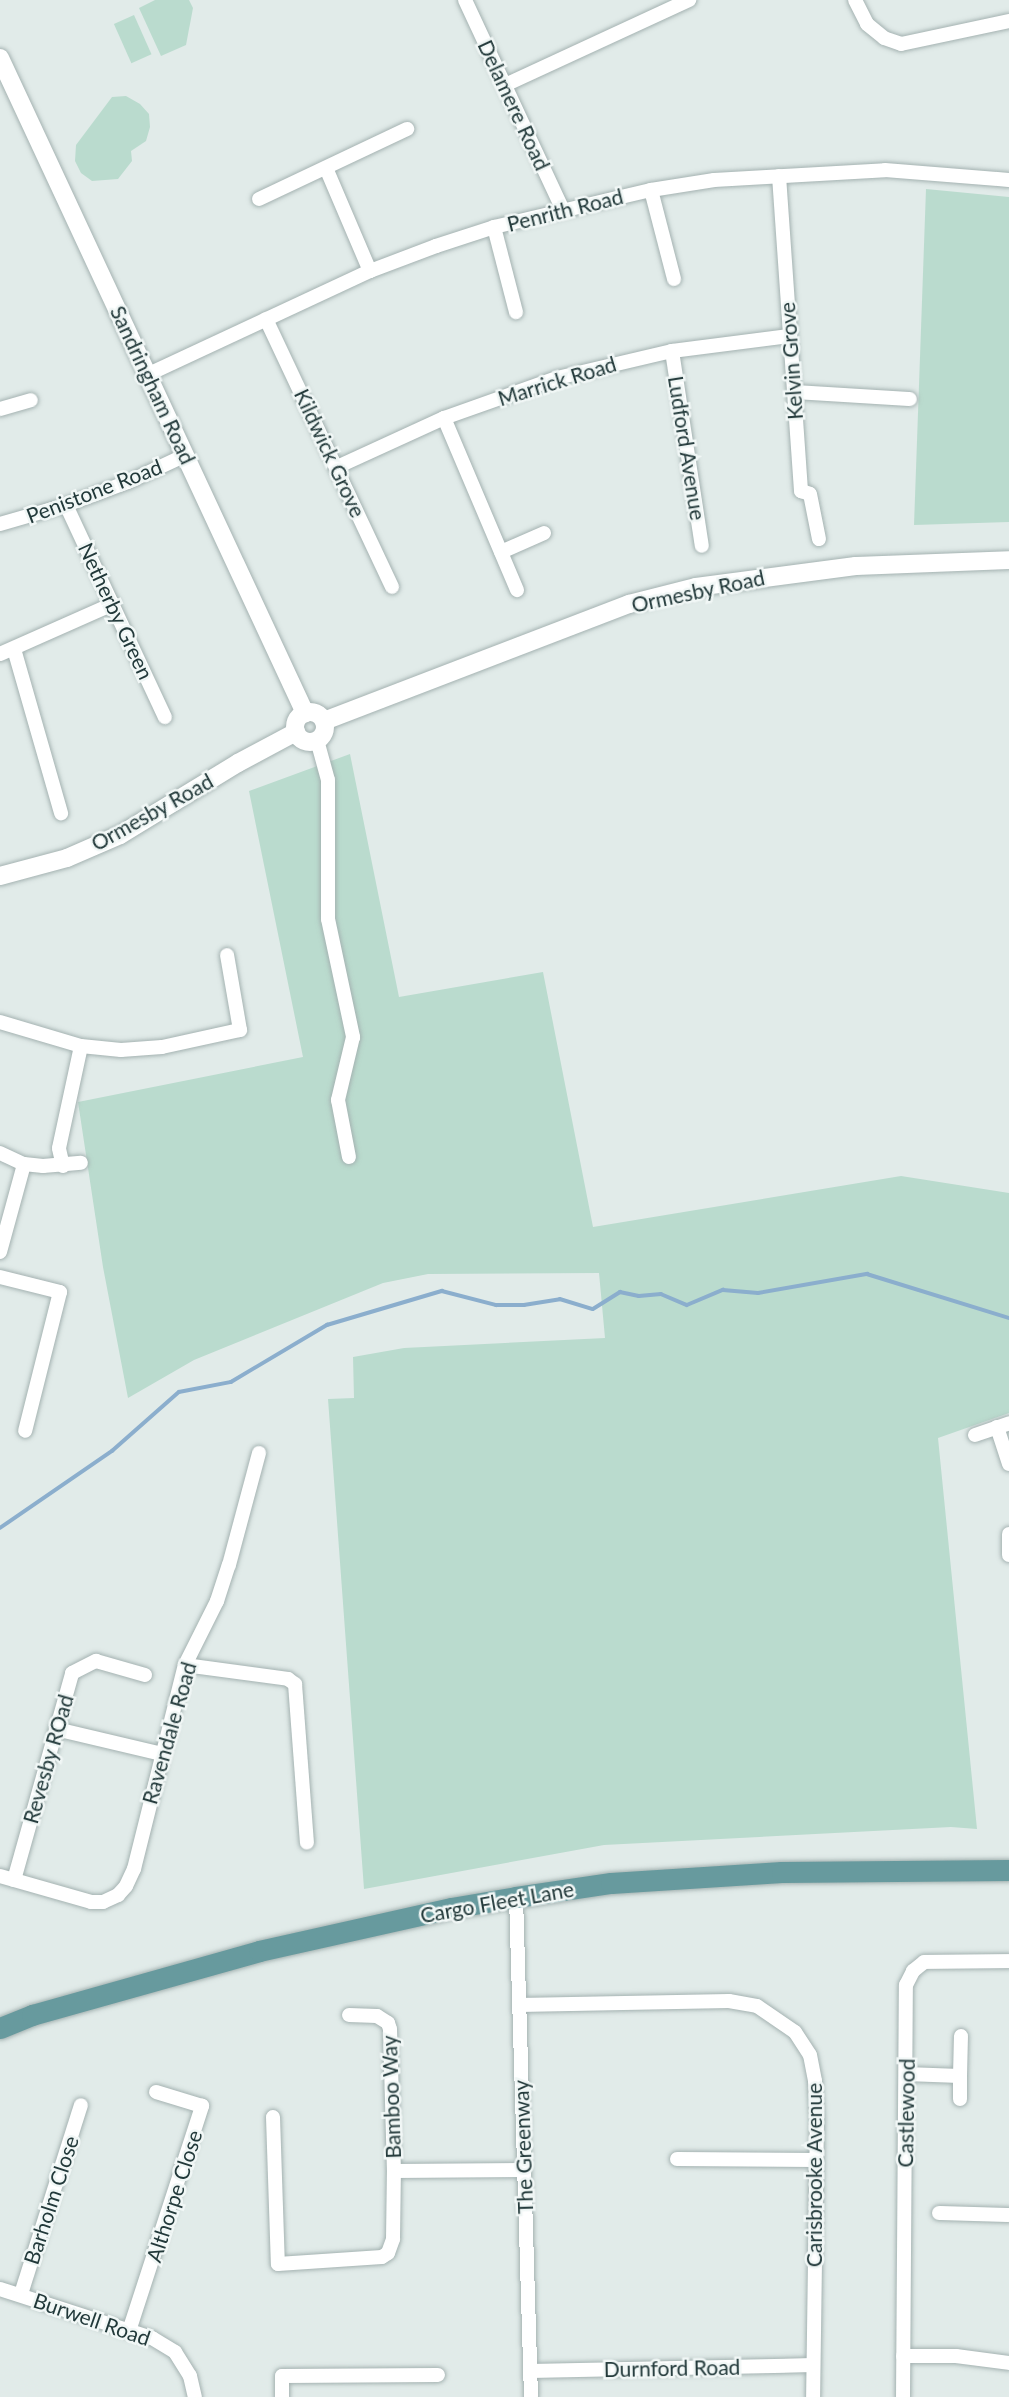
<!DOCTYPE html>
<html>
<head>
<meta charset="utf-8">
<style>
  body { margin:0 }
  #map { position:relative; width:1009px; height:2397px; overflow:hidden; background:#e1ebe9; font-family:Lato,sans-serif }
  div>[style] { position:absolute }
  .green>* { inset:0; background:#badbce; transform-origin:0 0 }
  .stream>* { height:3.5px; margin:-1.75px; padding:0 1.75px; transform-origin:1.75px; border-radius:1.75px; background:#8baecd }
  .roads { filter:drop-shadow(0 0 2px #a4b2b1) drop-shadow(0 0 2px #a4b2b1) }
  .minor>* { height:14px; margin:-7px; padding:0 7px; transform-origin:7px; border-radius:7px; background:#fff }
  .tertiary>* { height:18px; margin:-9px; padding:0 9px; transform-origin:9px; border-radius:9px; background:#fff }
  .tertiary>.ring { margin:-9px; padding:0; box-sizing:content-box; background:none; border:18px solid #fff; border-radius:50% }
  .primary>* { height:21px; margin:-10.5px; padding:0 10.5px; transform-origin:10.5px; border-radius:10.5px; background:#679a9e }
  span { translate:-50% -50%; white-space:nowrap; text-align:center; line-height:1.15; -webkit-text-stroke:5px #f1f7f6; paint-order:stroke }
  .street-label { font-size:21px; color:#22393a }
</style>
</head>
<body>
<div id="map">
  <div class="green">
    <div style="clip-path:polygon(155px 0,189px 0,193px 8px,186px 45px,161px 56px,139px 8px)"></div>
    <div style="left:134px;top:15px;width:43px;height:22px;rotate:66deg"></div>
    <div style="clip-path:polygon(126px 96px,140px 104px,149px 114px,150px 127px,146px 141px,131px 151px,132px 161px,118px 179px,92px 181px,81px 173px,75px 161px,76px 145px,112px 97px)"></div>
    <div style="clip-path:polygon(926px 189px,1009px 197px,1009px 522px,914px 525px)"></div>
    <div style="clip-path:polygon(350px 754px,399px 997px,543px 972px,593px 1227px,901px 1176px,1009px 1193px,1009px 1413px,938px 1438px,977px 1829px,951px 1827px,604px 1845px,364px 1889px,328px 1399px,354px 1398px,353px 1357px,404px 1348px,605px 1338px,599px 1273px,428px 1274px,383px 1283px,194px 1360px,128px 1398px,103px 1267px,78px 1102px,303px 1057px,249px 791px)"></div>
  </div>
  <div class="stream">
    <div style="left:0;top:1528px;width:136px;rotate:-34.5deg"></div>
    <div style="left:112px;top:1451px;width:89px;rotate:-41.4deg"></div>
    <div style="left:179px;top:1392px;width:53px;rotate:-10.9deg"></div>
    <div style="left:231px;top:1382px;width:112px;rotate:-30.7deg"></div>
    <div style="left:327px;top:1325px;width:120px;rotate:-16.5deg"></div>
    <div style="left:442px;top:1291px;width:56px;rotate:14.5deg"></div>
    <div style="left:496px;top:1305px;width:28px"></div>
    <div style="left:524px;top:1305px;width:36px;rotate:-9deg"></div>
    <div style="left:560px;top:1299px;width:34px;rotate:17deg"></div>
    <div style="left:593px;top:1309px;width:32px;rotate:-32deg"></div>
    <div style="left:620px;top:1292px;width:19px;rotate:12deg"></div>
    <div style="left:639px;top:1296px;width:22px;rotate:-5deg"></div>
    <div style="left:661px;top:1294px;width:28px;rotate:23deg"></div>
    <div style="left:687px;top:1305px;width:39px;rotate:-23deg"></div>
    <div style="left:723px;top:1290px;width:35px;rotate:5deg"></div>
    <div style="left:758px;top:1293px;width:111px;rotate:-9.9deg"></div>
    <div style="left:867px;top:1274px;width:149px;rotate:17.2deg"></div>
  </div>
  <div class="roads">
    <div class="minor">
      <div style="left:465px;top:0;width:232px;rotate:65deg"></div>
      <div style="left:855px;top:0;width:27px;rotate:63deg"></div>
      <div style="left:867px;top:24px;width:22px;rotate:39deg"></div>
      <div style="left:884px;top:38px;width:18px;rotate:19deg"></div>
      <div style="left:901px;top:44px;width:110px;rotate:-12deg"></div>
      <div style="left:505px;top:85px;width:203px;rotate:-24.8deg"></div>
      <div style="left:326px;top:168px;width:112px;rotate:66.9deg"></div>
      <div style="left:779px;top:176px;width:316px;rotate:86deg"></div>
      <div style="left:801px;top:491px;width:9px;rotate:18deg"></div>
      <div style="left:810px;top:494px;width:46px;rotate:78.7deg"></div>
      <div style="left:651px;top:190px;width:92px;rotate:75.5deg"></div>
      <div style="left:259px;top:199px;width:164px;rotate:-25.3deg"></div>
      <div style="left:494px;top:227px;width:88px;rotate:75.5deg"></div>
      <div style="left:266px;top:319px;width:296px;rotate:64.8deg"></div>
      <div style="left:672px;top:351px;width:197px;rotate:81.3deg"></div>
      <div style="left:149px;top:374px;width:244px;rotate:-25deg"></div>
      <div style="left:370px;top:271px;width:71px;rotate:-20.7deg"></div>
      <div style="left:436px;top:246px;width:61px;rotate:-18.1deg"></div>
      <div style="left:494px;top:227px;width:161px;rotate:-13.3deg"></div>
      <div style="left:651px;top:190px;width:64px;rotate:-9deg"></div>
      <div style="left:714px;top:180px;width:171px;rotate:-3.3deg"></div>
      <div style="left:885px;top:170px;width:124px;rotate:4.6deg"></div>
      <div style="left:794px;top:392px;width:116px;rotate:3.5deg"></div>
      <div style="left:0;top:409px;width:32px;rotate:-16deg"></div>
      <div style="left:444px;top:418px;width:187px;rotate:67deg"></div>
      <div style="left:337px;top:467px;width:118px;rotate:-24.6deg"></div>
      <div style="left:444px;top:418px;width:120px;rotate:-19.5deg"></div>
      <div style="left:557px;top:378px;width:118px;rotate:-13.2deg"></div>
      <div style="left:672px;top:351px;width:118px;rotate:-7.3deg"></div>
      <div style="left:66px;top:505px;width:234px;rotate:65deg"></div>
      <div style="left:0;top:524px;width:69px;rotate:-16.1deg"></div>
      <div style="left:66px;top:505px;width:66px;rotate:-20.4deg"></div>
      <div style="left:128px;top:482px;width:64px;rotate:-25deg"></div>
      <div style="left:501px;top:552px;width:47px;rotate:-23.8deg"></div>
      <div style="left:14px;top:649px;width:171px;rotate:74deg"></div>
      <div style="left:0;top:654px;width:124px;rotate:-23.9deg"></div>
      <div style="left:317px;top:740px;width:41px;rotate:74.6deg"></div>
      <div style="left:328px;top:780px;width:139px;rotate:90deg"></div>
      <div style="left:328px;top:919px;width:121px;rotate:78deg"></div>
      <div style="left:353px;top:1037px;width:65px;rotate:103.4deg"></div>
      <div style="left:338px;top:1100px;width:58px;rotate:79.1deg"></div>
      <div style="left:0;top:1022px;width:84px;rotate:16.5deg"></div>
      <div style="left:81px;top:1046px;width:40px;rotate:5.7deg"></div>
      <div style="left:121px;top:1050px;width:41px;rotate:-4.2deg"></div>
      <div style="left:162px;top:1047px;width:80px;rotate:-12.3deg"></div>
      <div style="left:240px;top:1030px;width:76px;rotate:-99.8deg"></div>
      <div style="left:0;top:1153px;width:26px;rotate:25deg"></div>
      <div style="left:24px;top:1164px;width:19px;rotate:6deg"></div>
      <div style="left:43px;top:1166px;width:38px;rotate:-5deg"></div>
      <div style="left:63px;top:1166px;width:18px;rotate:-103deg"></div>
      <div style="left:59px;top:1148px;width:104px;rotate:-77.8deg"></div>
      <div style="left:0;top:1252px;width:91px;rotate:-74.7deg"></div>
      <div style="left:0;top:1277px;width:62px;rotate:14deg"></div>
      <div style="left:60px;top:1292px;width:143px;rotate:104.1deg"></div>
      <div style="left:997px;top:1427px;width:39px;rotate:72deg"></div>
      <div style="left:975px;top:1435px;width:36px;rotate:-19deg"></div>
      <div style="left:1009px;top:1534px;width:21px;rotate:90deg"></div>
      <div style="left:185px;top:1665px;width:104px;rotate:7.7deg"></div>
      <div style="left:288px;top:1679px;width:9px;rotate:36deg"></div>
      <div style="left:295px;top:1684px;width:159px;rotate:85.7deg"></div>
      <div style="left:56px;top:1729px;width:109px;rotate:13.3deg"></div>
      <div style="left:0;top:1876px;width:95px;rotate:15.9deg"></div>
      <div style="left:91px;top:1902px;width:12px"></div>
      <div style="left:103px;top:1902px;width:17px;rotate:-25deg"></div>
      <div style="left:118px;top:1895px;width:12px;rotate:-48deg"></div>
      <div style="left:126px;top:1886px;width:19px;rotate:-65deg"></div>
      <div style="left:134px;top:1869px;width:210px;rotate:-76deg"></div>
      <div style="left:185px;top:1665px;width:72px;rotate:-63.4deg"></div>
      <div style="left:217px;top:1601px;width:38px;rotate:-72deg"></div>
      <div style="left:229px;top:1565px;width:116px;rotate:-75deg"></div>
      <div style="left:14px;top:1880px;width:215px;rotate:-74.3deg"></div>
      <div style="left:72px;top:1673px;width:27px;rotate:-27deg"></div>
      <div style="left:96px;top:1661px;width:51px;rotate:15.9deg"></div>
      <div style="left:516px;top:1897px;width:500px;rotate:88.28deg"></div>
      <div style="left:519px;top:2005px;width:210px;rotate:-1.1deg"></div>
      <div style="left:729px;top:2001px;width:28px;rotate:10deg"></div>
      <div style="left:757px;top:2006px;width:46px;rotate:34.4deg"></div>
      <div style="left:795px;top:2032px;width:27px;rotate:57deg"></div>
      <div style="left:810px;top:2055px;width:26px;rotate:79deg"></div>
      <div style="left:815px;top:2081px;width:37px;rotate:87deg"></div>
      <div style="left:817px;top:2118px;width:279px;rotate:90.8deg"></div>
      <div style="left:349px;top:2015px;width:28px;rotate:2deg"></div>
      <div style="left:377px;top:2016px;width:13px;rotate:32deg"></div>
      <div style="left:388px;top:2023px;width:6px;rotate:72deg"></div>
      <div style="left:390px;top:2029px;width:142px;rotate:88.4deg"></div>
      <div style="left:906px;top:2074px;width:54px;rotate:2.1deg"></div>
      <div style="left:960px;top:2076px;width:40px;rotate:-88.6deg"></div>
      <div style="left:960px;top:2076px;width:23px;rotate:90deg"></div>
      <div style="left:273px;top:2117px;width:147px;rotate:88.1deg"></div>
      <div style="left:278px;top:2264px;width:104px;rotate:-3.9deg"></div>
      <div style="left:382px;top:2257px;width:7px;rotate:-34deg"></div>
      <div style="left:388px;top:2253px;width:15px;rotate:-70deg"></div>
      <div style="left:393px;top:2239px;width:68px;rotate:-89.2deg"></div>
      <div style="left:394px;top:2171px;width:130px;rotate:-0.4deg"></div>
      <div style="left:677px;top:2159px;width:139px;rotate:0.4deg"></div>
      <div style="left:939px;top:2213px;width:70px;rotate:1.6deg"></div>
      <div style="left:0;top:2289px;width:160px;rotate:17.9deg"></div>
      <div style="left:152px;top:2338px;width:27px;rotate:31deg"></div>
      <div style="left:175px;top:2352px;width:28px;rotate:58deg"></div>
      <div style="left:190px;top:2376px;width:22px;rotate:77deg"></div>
      <div style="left:21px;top:2294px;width:198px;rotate:-72.4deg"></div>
      <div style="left:129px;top:2331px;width:237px;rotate:-72deg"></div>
      <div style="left:202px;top:2106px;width:48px;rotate:-163.1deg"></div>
      <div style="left:903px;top:2356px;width:53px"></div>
      <div style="left:956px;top:2356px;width:53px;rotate:7.5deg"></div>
      <div style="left:530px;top:2371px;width:283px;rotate:-1.2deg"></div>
      <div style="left:282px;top:2397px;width:21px;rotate:-90deg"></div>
      <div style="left:282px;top:2376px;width:156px;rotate:-0.4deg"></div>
      <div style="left:903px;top:2397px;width:412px;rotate:-89.6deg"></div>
      <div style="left:906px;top:1985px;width:16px;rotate:-63deg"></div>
      <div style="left:913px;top:1971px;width:14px;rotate:-39deg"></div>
      <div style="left:924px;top:1962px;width:85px;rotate:-0.7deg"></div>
    </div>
    <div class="tertiary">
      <div style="left:0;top:58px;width:723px;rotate:65.03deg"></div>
      <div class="ring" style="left:295px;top:712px;width:12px;height:12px"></div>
      <div style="left:324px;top:721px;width:327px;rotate:-21deg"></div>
      <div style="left:629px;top:604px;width:69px;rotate:-14.2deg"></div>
      <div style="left:696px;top:587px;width:161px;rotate:-7.5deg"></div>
      <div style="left:856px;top:566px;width:153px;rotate:-2.2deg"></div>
      <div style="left:0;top:876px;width:69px;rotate:-15deg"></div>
      <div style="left:67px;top:858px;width:58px;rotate:-23.5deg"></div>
      <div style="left:120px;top:835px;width:138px;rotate:-31.4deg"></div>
      <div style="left:238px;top:763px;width:66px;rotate:-28.1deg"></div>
    </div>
    <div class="primary">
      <div style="left:0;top:2028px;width:35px;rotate:-22deg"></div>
      <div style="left:32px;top:2015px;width:236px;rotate:-15.7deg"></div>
      <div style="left:259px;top:1951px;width:197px;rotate:-12.6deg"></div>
      <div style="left:451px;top:1908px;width:66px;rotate:-9.6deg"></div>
      <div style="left:516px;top:1897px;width:96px;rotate:-8.4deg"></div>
      <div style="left:611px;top:1883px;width:171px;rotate:-3.7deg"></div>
      <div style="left:782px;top:1872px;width:227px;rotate:-0.5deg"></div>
    </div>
  </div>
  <div class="street-label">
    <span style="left:514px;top:105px;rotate:65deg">Delamere Road</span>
    <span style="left:565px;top:210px;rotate:-14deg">Penrith Road</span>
    <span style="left:791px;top:361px;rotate:-94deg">Kelvin Grove</span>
    <span style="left:557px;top:381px;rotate:-17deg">Marrick Road</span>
    <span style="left:153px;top:385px;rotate:65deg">Sandringham Road</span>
    <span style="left:687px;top:448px;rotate:81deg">Ludford Avenue</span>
    <span style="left:330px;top:453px;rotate:65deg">Kildwick Grove</span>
    <span style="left:94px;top:491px;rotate:-21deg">Penistone Road</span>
    <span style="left:698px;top:591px;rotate:-12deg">Ormesby Road</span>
    <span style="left:116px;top:611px;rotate:65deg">Netherby Green</span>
    <span style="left:152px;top:812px;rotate:-29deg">Ormesby Road</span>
    <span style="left:169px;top:1733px;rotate:-74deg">Ravendale Road</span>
    <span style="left:48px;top:1759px;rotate:-74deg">Revesby ROad</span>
    <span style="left:497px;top:1902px;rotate:-10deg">Cargo Fleet Lane</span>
    <span style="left:391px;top:2097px;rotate:-92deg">Bamboo Way</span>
    <span style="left:906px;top:2113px;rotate:-89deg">Castlewood</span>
    <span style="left:523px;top:2147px;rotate:-92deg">The Greenway</span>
    <span style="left:814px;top:2175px;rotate:-90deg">Carisbrooke Avenue</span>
    <span style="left:174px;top:2196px;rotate:-72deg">Althorpe Close</span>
    <span style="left:51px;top:2200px;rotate:-72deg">Barholm Close</span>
    <span style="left:92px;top:2319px;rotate:19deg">Burwell Road</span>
    <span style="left:672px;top:2368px;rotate:-1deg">Durnford Road</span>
  </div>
</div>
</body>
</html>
